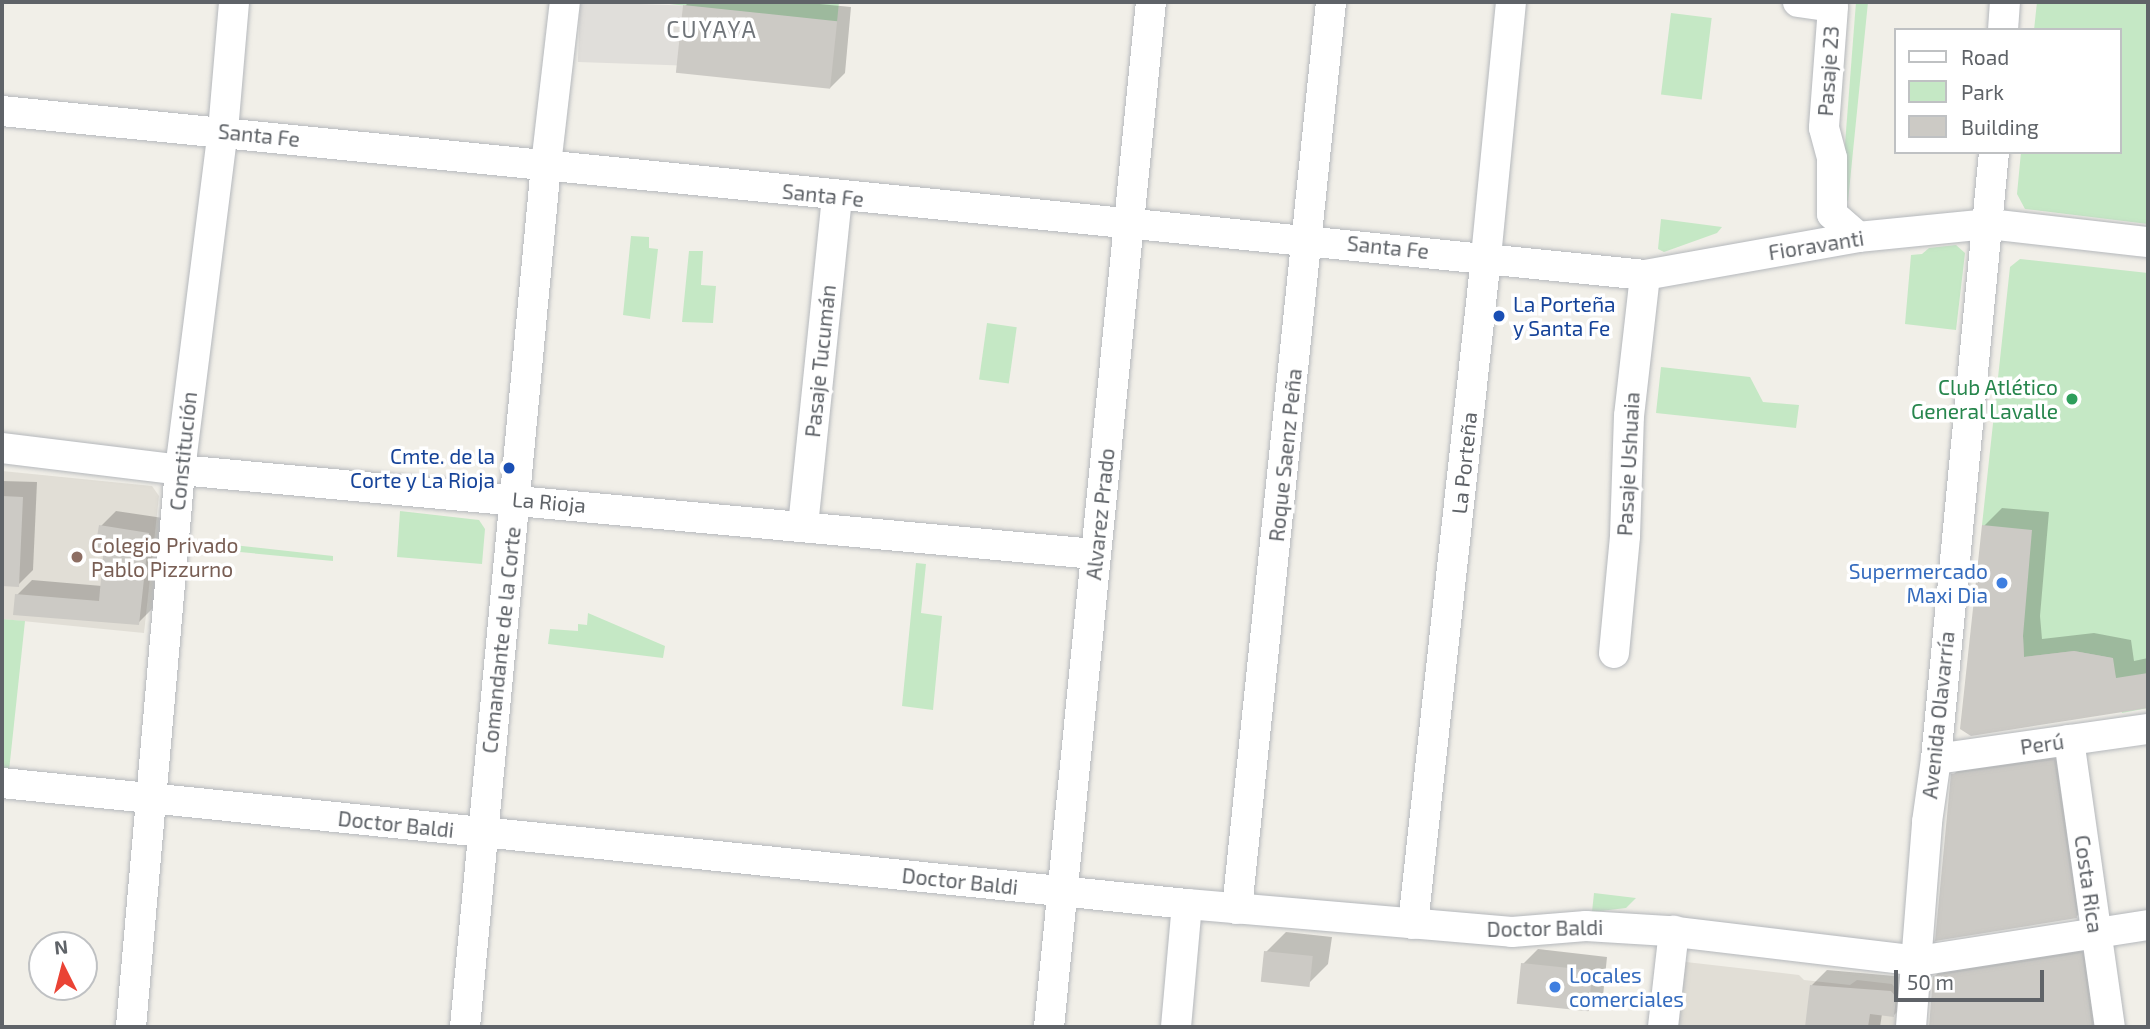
<!DOCTYPE html>
<html>
<head>
<meta charset="utf-8">
<style>
  body { margin:0 }
  #map { position:relative; width:2150px; height:1029px; overflow:hidden; background:#f1efe8; font-family:"Exo 2",sans-serif }
  div>[style] { position:absolute }
  .industrial>* { inset:0; background:#e0deda; transform-origin:0 0 }
  .education>* { inset:0; background:#e1ded6 }
  .green>* { inset:0; background:#c5e8c5; transform-origin:0 0 }
  .shadow>* { inset:0; background:#0003 }
  .building>* { inset:0; background:#cccac5; transform-origin:0 0 }
  .roads { filter:drop-shadow(0 0 2px #b5b8bc) drop-shadow(0 0 2px #b5b8bc) }
  .minor>* { height:30px; margin:-15px; padding:0 15px; transform-origin:15px; border-radius:15px; background:#fff }
  .dots>* { width:19px; height:19px; translate:-50% -50%; box-sizing:border-box; border:4px solid #fff; border-radius:50% }
  span { translate:-50% -50%; white-space:nowrap; text-align:center; line-height:1.15; -webkit-text-stroke:7px #fff; paint-order:stroke }
  .street-label { font-size:21px; color:#5f6368 }
  .transit-label { font-size:21px; color:#164399 }
  .left { translate:0 -50%; text-align:left }
  .right { translate:-100% -50%; text-align:right }
  .leisure-label { font-size:21px; color:#27864d }
  .education-label { font-size:21px; color:#785e54 }
  .shop-label { font-size:21px; color:#366cbe }
  .neighbourhood-label { font-size:23px; color:#70757a; letter-spacing:2px }
  .frame { position:absolute; inset:0; border:4px solid #5f6368; pointer-events:none }
  .legend { position:absolute; left:1894px; top:28px; width:228px; height:126px; box-sizing:border-box; background:#fff; border:2px solid #bfc1c3; margin:0; padding:9px 12px; list-style:none; font-size:21px; color:#5f6368 }
  .legend li { display:flex; align-items:center; gap:14px; height:35px }
  .legend b { width:35px; border:2px solid #bfc1c3 }
  .north { position:absolute; left:28px; top:931px; width:70px; height:70px; box-sizing:border-box; background:#fff; border:2px solid #bfc1c3; border-radius:50%; rotate:354deg; font-size:19px; font-weight:700; line-height:28px; text-align:center; color:#5f6368 }
  .north::after { content:''; display:block; margin:auto; width:24px; height:32px; background:#ea4335; clip-path:polygon(50% 0,100% 100%,50% 72%,0 100%) }
  .scale { position:absolute; left:1894px; top:970px; width:150px; height:32px; box-sizing:border-box; border:4px solid #5f6368; border-top:0; padding-left:9px; font-size:21px; line-height:24px; white-space:nowrap; color:#5f6368; -webkit-text-stroke:5px #fff; paint-order:stroke }
</style>
</head>
<body>
<div id="map">
  <div class="industrial">
    <div style="left:580px;top:2px;width:103px;height:60px;rotate:2deg"></div>
  </div>
  <div class="education">
    <div style="clip-path:polygon(2px 471px,152px 486px,159px 496px,144px 633px,2px 619px)"></div>
    <div style="clip-path:polygon(1686px 962px,1799px 975px,1804px 980px,1850px 985px,1857px 980px,1892px 984px,1900px 994px,1896px 1027px,1673px 1027px,1680px 965px)"></div>
  </div>
  <div class="green">
    <div style="clip-path:polygon(651px 2px,839px 2px,837px 22px)"></div>
    <div style="clip-path:polygon(1856px 2px,1868px 2px,1848px 201px,1841px 196px)"></div>
    <div style="clip-path:polygon(2037px 2px,2148px 2px,2148px 224px,2025px 209px,2017px 194px,2021px 152px,2120px 152px,2120px 30px,2034px 30px)"></div>
    <div style="left:1671px;top:13px;width:41px;height:82px;rotate:7deg"></div>
    <div style="clip-path:polygon(1661px 219px,1722px 227px,1717px 233px,1664px 252px,1658px 249px)"></div>
    <div style="clip-path:polygon(631px 236px,649px 237px,649px 248px,658px 249px,650px 319px,623px 315px)"></div>
    <div style="clip-path:polygon(1956px 245px,1965px 253px,1956px 330px,1905px 324px,1911px 255px,1922px 254px,1929px 248px)"></div>
    <div style="clip-path:polygon(689px 251px,703px 251px,701px 285px,716px 286px,713px 323px,682px 322px)"></div>
    <div style="clip-path:polygon(2020px 259px,2148px 273px,2148px 708px,2122px 713px,2112px 658px,2074px 651px,2024px 657px,2023px 636px,1982px 525px,2010px 267px)"></div>
    <div style="left:987px;top:323px;width:30px;height:57px;rotate:8deg"></div>
    <div style="clip-path:polygon(1661px 367px,1750px 377px,1763px 402px,1799px 405px,1796px 428px,1656px 413px)"></div>
    <div style="clip-path:polygon(400px 511px,479px 520px,485px 529px,482px 564px,397px 557px)"></div>
    <div style="clip-path:polygon(188px 540px,333px 556px,333px 561px,187px 547px)"></div>
    <div style="clip-path:polygon(916px 563px,926px 564px,921px 613px,942px 616px,933px 710px,902px 706px)"></div>
    <div style="clip-path:polygon(588px 613px,665px 646px,663px 658px,548px 644px,550px 629px,578px 631px,578px 624px,587px 625px)"></div>
    <div style="clip-path:polygon(2px 619px,25px 621px,9px 771px,2px 770px)"></div>
    <div style="clip-path:polygon(1594px 893px,1636px 898px,1626px 908px,1592px 912px)"></div>
  </div>
  <div class="shadow">
    <div style="clip-path:polygon(689px 2px,799px 2px,851px 7px,845px 73px,830px 88px,685px 6px)"></div>
    <div style="clip-path:polygon(2px 481px,37px 482px,33px 570px,18px 585px,2px 585px)"></div>
    <div style="clip-path:polygon(2002px 508px,2049px 512px,2040px 616px,2042px 639px,2094px 633px,2131px 640px,2134px 661px,2148px 658px,2148px 707px,1972px 735px,1984px 526px)"></div>
    <div style="clip-path:polygon(116px 511px,163px 518px,153px 608px,138px 623px,17px 595px,32px 580px,102px 586px,105px 555px,101px 526px)"></div>
    <div style="clip-path:polygon(2074px 741px,2096px 897px,2076px 917px,1953px 775px,1973px 755px)"></div>
    <div style="clip-path:polygon(1286px 932px,1332px 937px,1328px 964px,1308px 984px,1266px 952px)"></div>
    <div style="clip-path:polygon(2101px 934px,2121px 1027px,1930px 1027px,1934px 977px,1954px 957px)"></div>
    <div style="clip-path:polygon(1538px 949px,1607px 957px,1603px 996px,1588px 1011px,1523px 964px)"></div>
    <div style="clip-path:polygon(1827px 970px,1906px 977px,1909px 1000px,1894px 1015px,1882px 1014px,1880px 1027px,1807px 1027px,1812px 985px)"></div>
  </div>
  <div class="building">
    <div style="left:683px;top:5px;width:155px;height:68px;rotate:6deg"></div>
    <div style="clip-path:polygon(2px 496px,23px 497px,19px 587px,2px 586px)"></div>
    <div style="clip-path:polygon(99px 525px,149px 533px,139px 625px,13px 615px,15px 594px,99px 601px,103px 556px,94px 555px)"></div>
    <div style="clip-path:polygon(1982px 525px,2032px 530px,2023px 636px,2024px 657px,2074px 651px,2113px 658px,2116px 678px,2148px 673px,2148px 708px,1971px 736px,1960px 729px)"></div>
    <div style="clip-path:polygon(2054px 760px,2077px 918px,1935px 941px,1951px 774px)"></div>
    <div style="left:1264px;top:951px;width:49px;height:31px;rotate:6deg"></div>
    <div style="clip-path:polygon(2082px 953px,2092px 1027px,1929px 1027px,1933px 976px)"></div>
    <div style="left:1521px;top:963px;width:72px;height:41px;rotate:6deg"></div>
    <div style="clip-path:polygon(1810px 985px,1891px 991px,1896px 997px,1894px 1017px,1870px 1014px,1868px 1027px,1805px 1027px)"></div>
  </div>
  <div class="roads">
    <div class="minor">
      <div style="left:1798px;top:2px;width:35px;rotate:8deg"></div>
      <div style="left:1833px;top:7px;width:121px;rotate:94.3deg"></div>
      <div style="left:1824px;top:128px;width:31px;rotate:75deg"></div>
      <div style="left:1832px;top:158px;width:56px;rotate:90deg"></div>
      <div style="left:1832px;top:214px;width:35px;rotate:41deg"></div>
      <div style="left:2003px;top:30px;width:28px;rotate:-86deg"></div>
      <div style="left:2px;top:111px;width:1651px;rotate:5.7deg"></div>
      <div style="left:1645px;top:275px;width:216px;rotate:-10.1deg"></div>
      <div style="left:1858px;top:237px;width:132px;rotate:-5.7deg"></div>
      <div style="left:1989px;top:224px;width:160px;rotate:6.5deg"></div>
      <div style="left:2px;top:448px;width:179px;rotate:7deg"></div>
      <div style="left:180px;top:470px;width:919px;rotate:5.25deg"></div>
      <div style="left:803px;top:526px;width:332px;rotate:-84.1deg"></div>
      <div style="left:1614px;top:653px;width:118px;rotate:-84.6deg"></div>
      <div style="left:1625px;top:536px;width:120px;rotate:-88.1deg"></div>
      <div style="left:1629px;top:416px;width:142px;rotate:-83.5deg"></div>
      <div style="left:2069px;top:740px;width:290px;rotate:81.9deg"></div>
      <div style="left:1936px;top:759px;width:214px;rotate:-8.1deg"></div>
      <div style="left:2px;top:783px;width:1191px;rotate:5.83deg"></div>
      <div style="left:1187px;top:904px;width:326px;rotate:4.9deg"></div>
      <div style="left:1512px;top:932px;width:74px;rotate:-4.6deg"></div>
      <div style="left:1586px;top:926px;width:82px;rotate:3.5deg"></div>
      <div style="left:1668px;top:931px;width:252px;rotate:6.8deg"></div>
      <div style="left:1918px;top:961px;width:233px;rotate:-8.9deg"></div>
      <div style="left:1237px;top:909px;width:912px;rotate:-84.08deg"></div>
      <div style="left:1413px;top:924px;width:671px;rotate:-83.75deg"></div>
      <div style="left:1486px;top:257px;width:256px;rotate:-84.4deg"></div>
      <div style="left:131px;top:1027px;width:559px;rotate:-84.97deg"></div>
      <div style="left:180px;top:470px;width:342px;rotate:-82.8deg"></div>
      <div style="left:223px;top:131px;width:129px;rotate:-85.1deg"></div>
      <div style="left:465px;top:1027px;width:866px;rotate:-84.63deg"></div>
      <div style="left:546px;top:165px;width:164px;rotate:-83.4deg"></div>
      <div style="left:1049px;top:1027px;width:1030px;rotate:-84.32deg"></div>
      <div style="left:1176px;top:1027px;width:123px;rotate:-84.9deg"></div>
      <div style="left:1663px;top:1027px;width:97px;rotate:-83.5deg"></div>
      <div style="left:1911px;top:1027px;width:206px;rotate:-85.5deg"></div>
      <div style="left:1927px;top:822px;width:64px;rotate:-81.9deg"></div>
      <div style="left:1936px;top:759px;width:610px;rotate:-84.54deg"></div>
    </div>
  </div>
  <div class="dots">
    <div style="left:1499px;top:316px;background:#1a4fb4"></div>
    <div style="left:2072px;top:399px;background:#2e9e5b"></div>
    <div style="left:509px;top:468px;background:#1a4fb4"></div>
    <div style="left:77px;top:557px;background:#8d6e63"></div>
    <div style="left:2002px;top:583px;background:#3f7fe0"></div>
    <div style="left:1555px;top:987px;background:#3f7fe0"></div>
  </div>
  <div class="street-label">
    <span style="left:1828px;top:71px;rotate:-86deg">Pasaje 23</span>
    <span style="left:259px;top:135px;rotate:6deg">Santa Fe</span>
    <span style="left:823px;top:195px;rotate:6deg">Santa Fe</span>
    <span style="left:1816px;top:245px;rotate:-9deg">Fioravanti</span>
    <span style="left:1388px;top:247px;rotate:6deg">Santa Fe</span>
    <span style="left:820px;top:361px;rotate:-84deg">Pasaje Tucumán</span>
    <span style="left:183px;top:451px;rotate:-84deg">Constitución</span>
    <span style="left:1285px;top:455px;rotate:-84deg">Roque Saenz Peña</span>
    <span style="left:1464px;top:463px;rotate:-84deg">La Porteña</span>
    <span style="left:1628px;top:464px;rotate:-87deg">Pasaje Ushuaia</span>
    <span style="left:549px;top:502px;rotate:5deg">La Rioja</span>
    <span style="left:1100px;top:514px;rotate:-84deg">Alvarez Prado</span>
    <span style="left:501px;top:640px;rotate:-84deg">Comandante de la Corte</span>
    <span style="left:1938px;top:715px;rotate:-84deg">Avenida Olavarría</span>
    <span style="left:2042px;top:744px;rotate:-8deg">Perú</span>
    <span style="left:396px;top:824px;rotate:6deg">Doctor Baldi</span>
    <span style="left:960px;top:881px;rotate:6deg">Doctor Baldi</span>
    <span style="left:2089px;top:884px;rotate:82deg">Costa Rica</span>
    <span style="left:1545px;top:928px;rotate:-1deg">Doctor Baldi</span>
  </div>
  <div class="transit-label">
    <span class="left" style="left:1513px;top:316px">La Porteña<br>y Santa Fe</span>
    <span class="right" style="left:495px;top:468px">Cmte. de la<br>Corte y La Rioja</span>
  </div>
  <div class="leisure-label">
    <span class="right" style="left:2058px;top:399px">Club Atlético<br>General Lavalle</span>
  </div>
  <div class="education-label">
    <span class="left" style="left:91px;top:557px">Colegio Privado<br>Pablo Pizzurno</span>
  </div>
  <div class="shop-label">
    <span class="right" style="left:1988px;top:583px">Supermercado<br>Maxi Dia</span>
    <span class="left" style="left:1569px;top:987px">Locales<br>comerciales</span>
  </div>
  <div class="neighbourhood-label">
    <span style="left:712px;top:29px">CUYAYA</span>
  </div>
  <div class="frame"></div>
  <ul class="legend">
  <li><b style="height:9px;background:#fff"></b>Road</li>
  <li><b style="height:19px;background:#c5e8c5"></b>Park</li>
  <li><b style="height:19px;background:#cccac5"></b>Building</li>
  </ul>
  <div class="north">N</div>
  <div class="scale">50 m</div>
</div>
</body>
</html>
